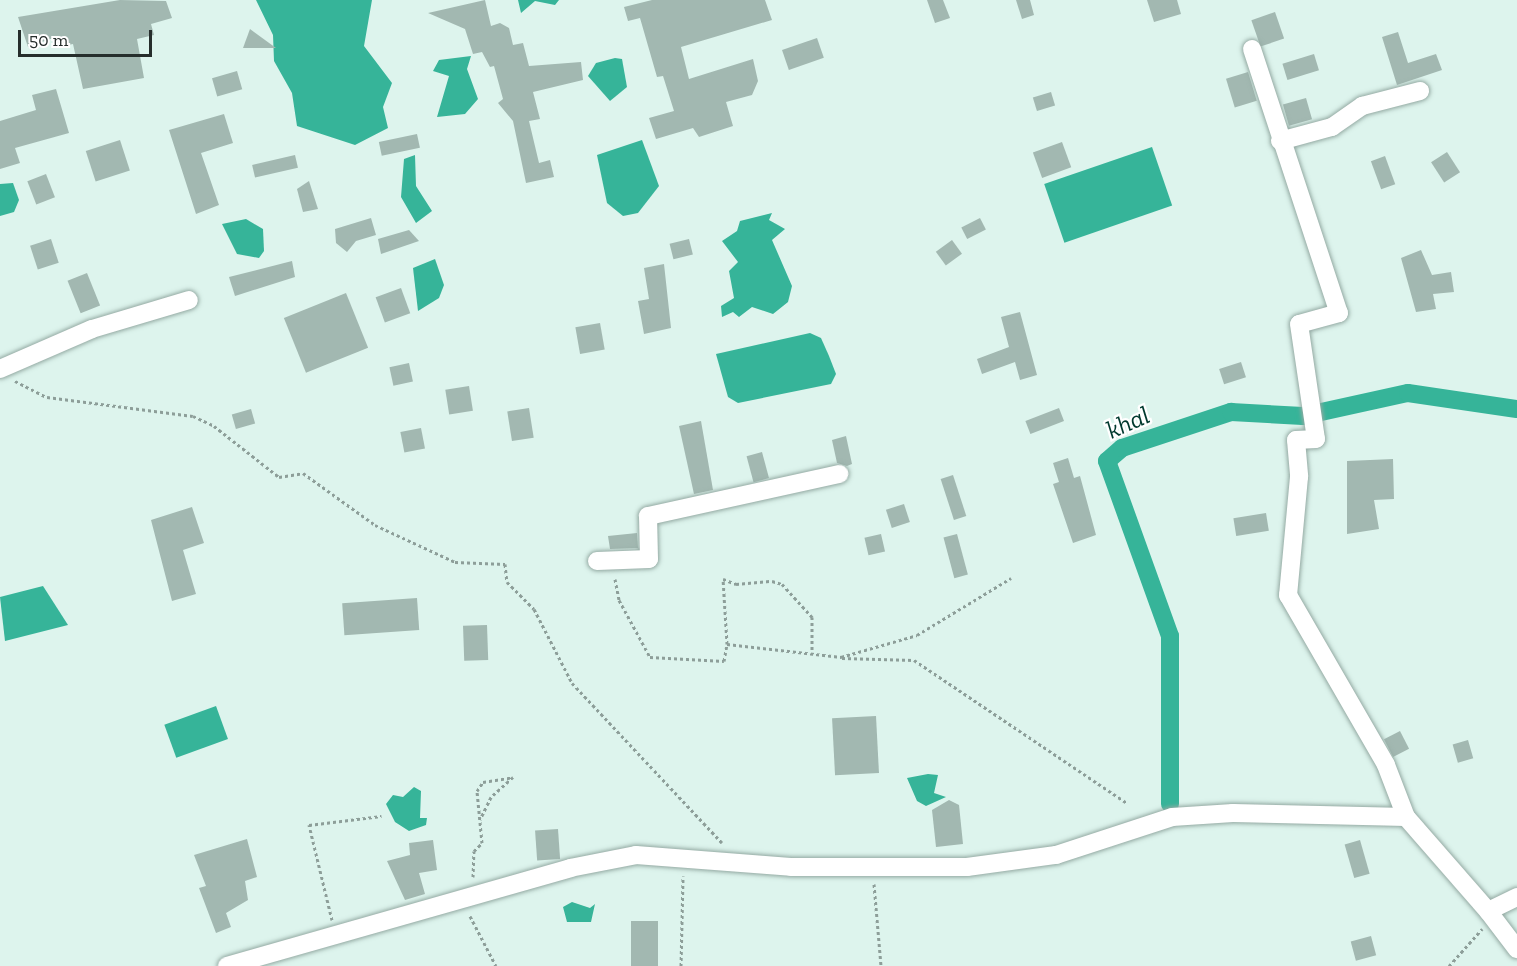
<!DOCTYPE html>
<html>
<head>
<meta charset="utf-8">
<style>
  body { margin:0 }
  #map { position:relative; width:1517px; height:966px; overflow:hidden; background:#ddf4ed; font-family:"Zilla Slab",serif }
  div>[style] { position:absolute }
  .water>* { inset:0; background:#36b499; transform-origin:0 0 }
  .canal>* { height:18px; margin:-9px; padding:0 9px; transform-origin:9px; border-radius:9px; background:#36b499 }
  .building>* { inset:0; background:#a2b8b1; transform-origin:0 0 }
  .path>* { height:3px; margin-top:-1.5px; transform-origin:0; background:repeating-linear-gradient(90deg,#8d9e99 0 3px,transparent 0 6px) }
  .roads { filter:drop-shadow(0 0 2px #94aaa3) drop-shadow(0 0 2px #94aaa3) }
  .minor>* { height:18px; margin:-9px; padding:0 9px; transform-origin:9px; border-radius:9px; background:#fff }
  span { translate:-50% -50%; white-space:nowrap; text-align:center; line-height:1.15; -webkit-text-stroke:4.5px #fff; paint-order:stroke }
  .water-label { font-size:26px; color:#00392e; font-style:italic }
  .scale { position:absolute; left:18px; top:30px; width:134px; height:27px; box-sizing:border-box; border:3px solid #262e2c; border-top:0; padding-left:8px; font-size:18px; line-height:21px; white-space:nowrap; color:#262e2c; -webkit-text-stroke:4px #fff; paint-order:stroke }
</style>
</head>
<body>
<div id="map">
  <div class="water">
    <div style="clip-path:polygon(256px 0,372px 0,364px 46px,392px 83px,383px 107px,388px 128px,355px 145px,297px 126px,292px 93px,274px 61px,273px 35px)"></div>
    <div style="clip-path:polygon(518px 0,559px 0,555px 5px,535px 1px,521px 13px)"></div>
    <div style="clip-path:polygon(471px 56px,467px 69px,478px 99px,465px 114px,437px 117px,449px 76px,433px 71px,439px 60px)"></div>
    <div style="clip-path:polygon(615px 58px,622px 59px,627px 87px,610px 101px,588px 76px,596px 63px)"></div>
    <div style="clip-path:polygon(642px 140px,659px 186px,638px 213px,623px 216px,607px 203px,597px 155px)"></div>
    <div style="left:1152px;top:147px;width:62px;height:114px;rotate:71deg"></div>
    <div style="clip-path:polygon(415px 155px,416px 186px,432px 211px,416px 223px,401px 197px,404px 159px)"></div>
    <div style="clip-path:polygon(13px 183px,19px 200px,14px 212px,0 216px,0 184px)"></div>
    <div style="clip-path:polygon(772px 213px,769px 220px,785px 229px,772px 240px,792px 286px,788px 302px,773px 314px,752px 307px,739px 317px,733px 312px,722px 317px,721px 306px,734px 298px,729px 271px,738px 262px,722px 241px,737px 231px,740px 221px)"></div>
    <div style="clip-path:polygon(246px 219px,263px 229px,264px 251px,259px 258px,237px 254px,222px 224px)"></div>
    <div style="clip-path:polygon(435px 259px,444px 285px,439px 298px,418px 311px,413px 268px)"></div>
    <div style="clip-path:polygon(810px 333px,821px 338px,829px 356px,836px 374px,831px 384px,738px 403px,728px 397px,716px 354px)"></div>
    <div style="clip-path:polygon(43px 586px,68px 625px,5px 641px,0 597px)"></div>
    <div style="left:216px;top:706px;width:35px;height:55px;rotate:70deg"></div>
    <div style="clip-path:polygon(928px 774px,938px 775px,934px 793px,946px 797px,926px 806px,917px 801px,907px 778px)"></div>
    <div style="clip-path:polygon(414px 787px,421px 791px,420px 818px,427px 818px,426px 825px,409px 831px,395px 822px,386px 804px,393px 795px,403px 797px)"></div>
    <div style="clip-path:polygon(572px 902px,590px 908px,595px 904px,591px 922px,567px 922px,563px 907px)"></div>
  </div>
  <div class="canal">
    <div style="left:1170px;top:804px;width:168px;rotate:-90deg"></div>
    <div style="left:1170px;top:636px;width:186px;rotate:-109.8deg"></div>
    <div style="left:1107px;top:461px;width:20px;rotate:-41deg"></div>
    <div style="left:1122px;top:448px;width:115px;rotate:-18.3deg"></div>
    <div style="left:1231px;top:412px;width:72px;rotate:3.2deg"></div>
    <div style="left:1303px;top:416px;width:107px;rotate:-12.4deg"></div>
    <div style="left:1408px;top:393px;width:110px;rotate:8.4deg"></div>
  </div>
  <div class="building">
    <div style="clip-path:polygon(120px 0,166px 1px,172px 18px,151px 24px,154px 35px,137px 39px,144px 78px,83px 89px,73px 44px,58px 47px,56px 37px,28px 47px,18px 17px)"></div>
    <div style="clip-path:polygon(485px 0,491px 26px,500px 23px,509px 28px,513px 45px,523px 43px,529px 66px,581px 62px,583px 80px,533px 92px,540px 119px,529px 121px,539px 163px,550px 160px,554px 177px,526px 183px,513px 121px,498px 103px,503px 99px,494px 66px,490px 67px,482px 52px,473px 54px,465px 29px,428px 13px)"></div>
    <div style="clip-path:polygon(652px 0,765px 0,772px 20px,681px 47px,689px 79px,753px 59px,758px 81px,752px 95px,726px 102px,733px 126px,699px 137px,693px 128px,656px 139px,649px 118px,674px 111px,663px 76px,657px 77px,640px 18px,628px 21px,624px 7px)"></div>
    <div style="clip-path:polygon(927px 0,943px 0,950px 18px,935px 23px)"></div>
    <div style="clip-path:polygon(1016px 0,1030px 0,1034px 15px,1022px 19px)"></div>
    <div style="clip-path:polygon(1147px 0,1177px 0,1181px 14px,1154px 22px)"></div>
    <div style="left:1275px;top:12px;width:28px;height:25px;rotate:71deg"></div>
    <div style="clip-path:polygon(250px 29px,276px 48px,243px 48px)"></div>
    <div style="clip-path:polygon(1398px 32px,1408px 63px,1436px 54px,1442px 70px,1397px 85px,1382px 37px)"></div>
    <div style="left:817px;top:38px;width:21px;height:37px;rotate:71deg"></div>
    <div style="left:1314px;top:54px;width:17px;height:33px;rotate:73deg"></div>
    <div style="left:237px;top:71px;width:19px;height:26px;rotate:74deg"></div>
    <div style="left:1248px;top:72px;width:30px;height:23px;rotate:73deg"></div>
    <div style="clip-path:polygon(56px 89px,69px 133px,15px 148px,20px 163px,0 169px,0 121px,36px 110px,32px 95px)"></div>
    <div style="left:1051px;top:92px;width:14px;height:19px;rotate:73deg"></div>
    <div style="left:1306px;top:98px;width:22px;height:24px;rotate:74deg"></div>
    <div style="clip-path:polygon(224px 114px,233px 143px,201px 153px,219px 205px,196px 214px,169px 130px)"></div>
    <div style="left:417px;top:134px;width:14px;height:39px;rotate:78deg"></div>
    <div style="left:120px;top:140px;width:32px;height:36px;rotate:72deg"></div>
    <div style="left:1062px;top:142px;width:27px;height:31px;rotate:70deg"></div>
    <div style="left:1447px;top:152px;width:24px;height:19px;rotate:57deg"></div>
    <div style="left:295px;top:155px;width:13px;height:44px;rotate:77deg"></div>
    <div style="left:1385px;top:156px;width:30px;height:15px;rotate:70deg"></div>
    <div style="left:46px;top:174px;width:25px;height:20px;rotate:69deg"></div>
    <div style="clip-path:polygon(309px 181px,318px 209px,303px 212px,297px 189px)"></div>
    <div style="clip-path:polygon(371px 218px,376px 235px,356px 241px,347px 252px,336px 243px,335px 229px)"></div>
    <div style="left:980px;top:218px;width:13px;height:21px;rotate:63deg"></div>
    <div style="clip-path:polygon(409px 230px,419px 241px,381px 254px,378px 239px)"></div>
    <div style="left:51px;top:239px;width:25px;height:22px;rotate:72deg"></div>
    <div style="left:689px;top:239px;width:16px;height:20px;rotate:76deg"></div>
    <div style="left:952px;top:240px;width:17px;height:20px;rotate:54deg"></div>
    <div style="clip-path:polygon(1421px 250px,1432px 275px,1451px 272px,1454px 292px,1433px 294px,1436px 309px,1416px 312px,1401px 258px)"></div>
    <div style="clip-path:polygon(292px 261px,295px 277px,235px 296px,229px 277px)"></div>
    <div style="clip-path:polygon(664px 264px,671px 328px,644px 334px,638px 301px,649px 299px,644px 268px)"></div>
    <div style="left:87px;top:273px;width:35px;height:21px;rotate:68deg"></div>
    <div style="left:401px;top:288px;width:27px;height:27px;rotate:70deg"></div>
    <div style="left:346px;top:293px;width:59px;height:67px;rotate:68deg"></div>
    <div style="clip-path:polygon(1020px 312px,1037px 375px,1020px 380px,1015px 362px,982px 374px,977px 359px,1009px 347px,1001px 317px)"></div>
    <div style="left:600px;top:323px;width:27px;height:25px;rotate:80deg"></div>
    <div style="left:1241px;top:362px;width:16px;height:23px;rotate:72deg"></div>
    <div style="left:409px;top:363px;width:19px;height:20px;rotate:78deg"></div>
    <div style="left:469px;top:386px;width:25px;height:24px;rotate:81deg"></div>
    <div style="left:529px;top:408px;width:30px;height:22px;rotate:81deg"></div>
    <div style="left:1059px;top:408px;width:14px;height:36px;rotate:69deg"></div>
    <div style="left:251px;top:409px;width:15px;height:20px;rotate:74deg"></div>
    <div style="clip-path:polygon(701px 421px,713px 490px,694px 494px,679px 426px)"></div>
    <div style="left:421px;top:428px;width:21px;height:21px;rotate:79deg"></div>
    <div style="clip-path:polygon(846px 436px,852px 464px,847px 466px,837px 463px,832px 440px)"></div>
    <div style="left:762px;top:452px;width:27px;height:16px;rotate:75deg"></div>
    <div style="clip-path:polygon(1068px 458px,1074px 478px,1080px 476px,1096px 535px,1073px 543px,1053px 484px,1059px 482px,1053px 463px)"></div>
    <div style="clip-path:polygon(1393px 459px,1394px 499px,1374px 500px,1379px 529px,1347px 534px,1347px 461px)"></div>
    <div style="left:953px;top:475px;width:43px;height:13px;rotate:72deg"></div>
    <div style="left:904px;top:504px;width:19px;height:19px;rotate:72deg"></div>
    <div style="clip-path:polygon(192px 507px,204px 543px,183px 550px,196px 594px,172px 601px,151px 520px)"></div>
    <div style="left:1266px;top:513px;width:18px;height:33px;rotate:81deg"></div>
    <div style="clip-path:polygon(637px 533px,638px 548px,610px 549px,608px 536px)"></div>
    <div style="left:881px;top:534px;width:18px;height:17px;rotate:77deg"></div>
    <div style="left:957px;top:534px;width:42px;height:14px;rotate:75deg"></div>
    <div style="left:417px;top:598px;width:32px;height:75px;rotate:86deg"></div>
    <div style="left:487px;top:625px;width:35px;height:24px;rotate:88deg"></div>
    <div style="left:876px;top:716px;width:57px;height:44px;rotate:87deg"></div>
    <div style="left:1400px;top:731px;width:20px;height:18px;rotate:63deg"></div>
    <div style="left:1468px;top:740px;width:19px;height:16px;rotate:74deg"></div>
    <div style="clip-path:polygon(949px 800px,959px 805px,963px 844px,936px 847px,932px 810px)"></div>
    <div style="left:558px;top:829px;width:30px;height:23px;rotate:86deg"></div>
    <div style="clip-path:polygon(247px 839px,257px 877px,245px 881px,248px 900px,226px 913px,231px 927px,216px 933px,199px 888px,206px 886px,194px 855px)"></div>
    <div style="clip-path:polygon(433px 840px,437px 870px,419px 873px,425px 894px,405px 900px,387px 861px,410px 855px,409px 843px)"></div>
    <div style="left:1360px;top:840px;width:35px;height:16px;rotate:74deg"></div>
    <div style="left:631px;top:921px;width:27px;height:45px"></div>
    <div style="left:1371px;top:936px;width:20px;height:21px;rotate:75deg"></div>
  </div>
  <div class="path">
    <div style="left:15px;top:381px;width:36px;rotate:27deg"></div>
    <div style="left:47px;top:397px;width:147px;rotate:7.4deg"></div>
    <div style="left:193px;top:416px;width:23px;rotate:25deg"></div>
    <div style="left:214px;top:426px;width:83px;rotate:38.1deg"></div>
    <div style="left:279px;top:477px;width:24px;rotate:-9deg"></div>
    <div style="left:303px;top:473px;width:89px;rotate:35.8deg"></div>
    <div style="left:375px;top:525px;width:88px;rotate:24.8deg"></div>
    <div style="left:455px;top:562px;width:50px;rotate:2.3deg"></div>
    <div style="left:505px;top:564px;width:18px;rotate:84deg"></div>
    <div style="left:507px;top:582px;width:38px;rotate:45deg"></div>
    <div style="left:534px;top:609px;width:83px;rotate:62.8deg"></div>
    <div style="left:572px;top:683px;width:219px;rotate:46.8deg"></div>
    <div style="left:615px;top:579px;width:21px;rotate:79deg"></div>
    <div style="left:619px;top:600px;width:65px;rotate:61.5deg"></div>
    <div style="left:650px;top:657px;width:74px;rotate:3.1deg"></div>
    <div style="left:724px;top:661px;width:17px;rotate:-80deg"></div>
    <div style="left:727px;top:644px;width:115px;rotate:6.5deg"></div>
    <div style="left:841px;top:657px;width:79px;rotate:-16.1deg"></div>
    <div style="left:917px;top:635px;width:110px;rotate:-31.2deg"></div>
    <div style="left:727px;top:644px;width:65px;rotate:-93.5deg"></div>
    <div style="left:723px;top:579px;width:14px;rotate:21deg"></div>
    <div style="left:736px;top:584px;width:36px;rotate:-5deg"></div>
    <div style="left:772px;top:581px;width:10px;rotate:17deg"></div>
    <div style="left:782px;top:584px;width:45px;rotate:47.7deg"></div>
    <div style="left:812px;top:617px;width:37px;rotate:90deg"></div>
    <div style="left:842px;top:658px;width:72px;rotate:1.6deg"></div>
    <div style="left:914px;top:660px;width:257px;rotate:33.9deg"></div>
    <div style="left:473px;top:877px;width:26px;rotate:-88deg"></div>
    <div style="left:474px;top:851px;width:11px;rotate:-45deg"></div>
    <div style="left:482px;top:843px;width:52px;rotate:-95.5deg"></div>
    <div style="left:477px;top:791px;width:11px;rotate:-56deg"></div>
    <div style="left:483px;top:782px;width:30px;rotate:-9deg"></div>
    <div style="left:513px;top:777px;width:30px;rotate:138deg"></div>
    <div style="left:491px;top:797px;width:25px;rotate:116deg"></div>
    <div style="left:874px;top:884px;width:82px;rotate:85.1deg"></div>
    <div style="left:470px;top:916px;width:56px;rotate:62.5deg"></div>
    <div style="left:332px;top:920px;width:98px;rotate:-103.6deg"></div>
    <div style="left:309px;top:825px;width:73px;rotate:-7.1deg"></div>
    <div style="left:681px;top:966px;width:90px;rotate:-88.7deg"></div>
    <div style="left:1449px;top:966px;width:50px;rotate:-48.3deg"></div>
  </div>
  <div class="roads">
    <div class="minor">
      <div style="left:1252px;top:49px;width:278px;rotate:71.8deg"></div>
      <div style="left:1339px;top:313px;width:41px;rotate:164.6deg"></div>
      <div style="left:1299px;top:324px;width:116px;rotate:81.6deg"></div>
      <div style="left:1316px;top:439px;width:20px;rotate:177deg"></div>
      <div style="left:1296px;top:440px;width:37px;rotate:85deg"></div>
      <div style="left:1299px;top:477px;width:119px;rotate:95.3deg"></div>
      <div style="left:1288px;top:595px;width:196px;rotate:60deg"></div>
      <div style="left:1386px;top:765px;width:56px;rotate:69deg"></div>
      <div style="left:1280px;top:141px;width:54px;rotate:-15.1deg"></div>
      <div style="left:1332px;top:127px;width:37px;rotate:-35deg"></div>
      <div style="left:1362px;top:106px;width:60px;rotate:-14.5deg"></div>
      <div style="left:0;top:369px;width:100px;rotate:-23.5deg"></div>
      <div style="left:92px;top:329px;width:101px;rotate:-16.6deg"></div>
      <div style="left:597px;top:561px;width:52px;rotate:-2.2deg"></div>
      <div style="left:649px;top:559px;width:43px;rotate:-91.3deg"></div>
      <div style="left:648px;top:516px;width:196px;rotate:-12.4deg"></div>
      <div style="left:1517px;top:897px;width:32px;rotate:154deg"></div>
      <div style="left:1488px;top:911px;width:48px;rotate:52.7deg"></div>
      <div style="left:227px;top:966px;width:357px;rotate:-15.9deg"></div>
      <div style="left:570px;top:868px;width:67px;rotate:-11.1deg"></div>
      <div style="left:636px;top:855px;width:155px;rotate:4.4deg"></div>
      <div style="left:791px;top:867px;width:176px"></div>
      <div style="left:967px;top:867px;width:90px;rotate:-7.7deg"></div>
      <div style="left:1056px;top:855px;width:122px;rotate:-18.1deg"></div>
      <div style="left:1172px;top:817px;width:61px;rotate:-3.8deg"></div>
      <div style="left:1233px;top:813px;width:173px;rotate:1.3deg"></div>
      <div style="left:1406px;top:817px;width:125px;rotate:48.9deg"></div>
    </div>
  </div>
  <div class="water-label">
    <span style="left:1128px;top:423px;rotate:-24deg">khal</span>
  </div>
  <div class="scale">50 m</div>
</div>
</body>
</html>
